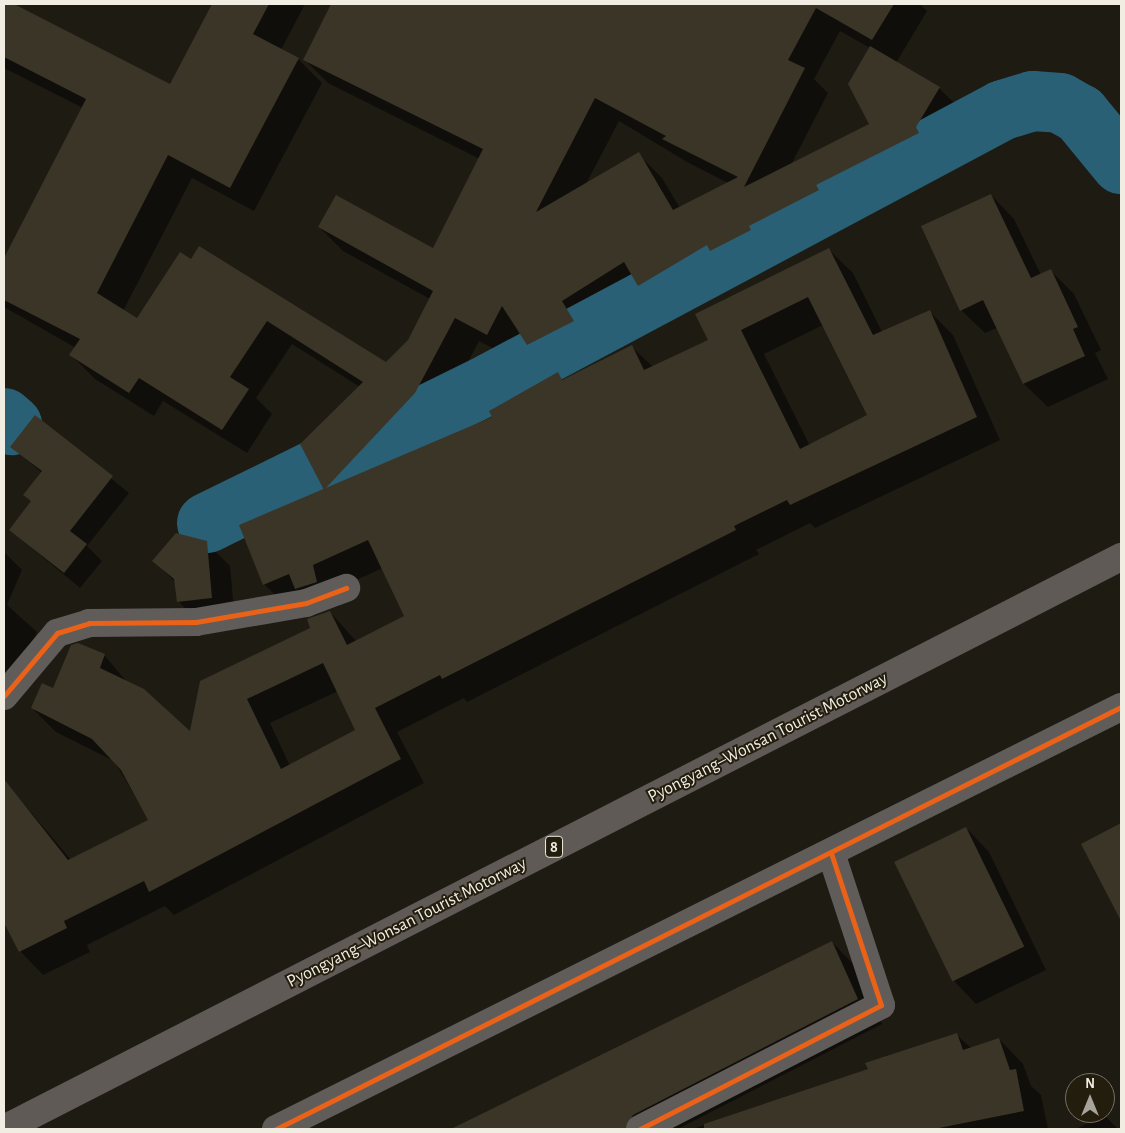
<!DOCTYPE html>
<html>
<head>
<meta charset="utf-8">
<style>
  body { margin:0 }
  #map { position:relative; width:1125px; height:1133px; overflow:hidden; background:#1e1b13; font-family:"Alegreya Sans",sans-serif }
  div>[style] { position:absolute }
  .shadow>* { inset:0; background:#0007 }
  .river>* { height:60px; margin:-30px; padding:0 30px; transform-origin:30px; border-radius:30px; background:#296076 }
  .building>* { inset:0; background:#3b3527; transform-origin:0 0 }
  .minor>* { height:28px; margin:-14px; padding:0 14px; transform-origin:14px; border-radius:14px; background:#5f5c5a }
  .trunk>* { height:28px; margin:-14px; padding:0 14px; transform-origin:14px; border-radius:14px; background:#5f5a56 }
  .cycleway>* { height:5px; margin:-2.5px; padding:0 2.5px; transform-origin:2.5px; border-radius:2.5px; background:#ea6118 }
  span { translate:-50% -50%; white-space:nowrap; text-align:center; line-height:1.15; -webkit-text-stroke:4px #231d0e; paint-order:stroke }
  .shield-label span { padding:1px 4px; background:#231d0e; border:1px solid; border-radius:4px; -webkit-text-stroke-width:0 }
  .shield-label { font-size:16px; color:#f1ede3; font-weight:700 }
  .street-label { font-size:18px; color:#f1ede3 }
  .frame { position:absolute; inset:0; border:5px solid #f1ede3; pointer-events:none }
  .north { position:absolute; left:1065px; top:1073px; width:50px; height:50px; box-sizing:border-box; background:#231d0e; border:1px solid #757063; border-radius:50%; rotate:0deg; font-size:14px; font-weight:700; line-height:20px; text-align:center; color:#f1ede3 }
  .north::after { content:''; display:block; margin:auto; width:18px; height:22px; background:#a7a49a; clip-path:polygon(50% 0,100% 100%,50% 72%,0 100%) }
</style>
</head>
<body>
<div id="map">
  <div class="shadow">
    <div style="clip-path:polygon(evenodd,4px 4px,170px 86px,213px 4px,305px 4px,281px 50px,298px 59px,322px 83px,254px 211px,192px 178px,123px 311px,137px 320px,181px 254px,386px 364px,409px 340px,430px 299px,343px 251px,319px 227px,433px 249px,480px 159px,328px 83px,304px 59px,332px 4px,410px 4px,419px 8px,422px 4px,509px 4px,558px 27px,570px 4px,752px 4px,764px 10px,767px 4px,920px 4px,927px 11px,896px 63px,939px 88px,963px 112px,940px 152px,942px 157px,839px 209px,842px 214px,772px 250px,774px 254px,735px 274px,730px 269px,663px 309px,643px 289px,584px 325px,597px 345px,552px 368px,523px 336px,511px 358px,479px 341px,439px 417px,401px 457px,494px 418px,558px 373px,564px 380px,632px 347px,653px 367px,710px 341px,829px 250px,853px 273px,882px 332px,930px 312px,953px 335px,1000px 440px,815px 528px,810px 523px,756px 550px,759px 554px,467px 702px,464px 698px,397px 732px,424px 783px,174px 915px,165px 906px,87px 945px,90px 952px,43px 975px,20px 951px,4px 920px,4px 780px,71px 860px,150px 821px,114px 761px,56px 732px,32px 708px,54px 689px,78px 644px,105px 656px,127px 682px,191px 733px,330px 612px,356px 641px,406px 616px,383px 568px,336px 589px,340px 606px,320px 612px,288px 608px,264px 584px,325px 490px,360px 387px,292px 344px,256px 398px,272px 414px,247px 453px,163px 401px,154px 416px,95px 379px,71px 355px,76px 348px,4px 307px,4px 261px,83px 108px,4px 68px,4px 4px,840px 31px,870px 48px,871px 125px,791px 165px,828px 93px,814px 79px,840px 31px,4px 4px,619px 121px,687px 162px,728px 183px,680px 208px,662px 178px,638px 154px,586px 184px,619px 121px,4px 4px,823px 325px,868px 416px,810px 446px,764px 354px,823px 325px,4px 4px,338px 691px,357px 731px,290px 766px,270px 723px,338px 691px)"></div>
    <div style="clip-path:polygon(991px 195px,1014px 219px,1041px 275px,1050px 270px,1074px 294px,1101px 350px,1095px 353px,1108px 379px,1048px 407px,1024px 384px,997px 328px,985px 333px,961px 310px)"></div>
    <div style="clip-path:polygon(35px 417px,129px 493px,87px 546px,102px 561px,80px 588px,10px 530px,32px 502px,42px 473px,12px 446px)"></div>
    <div style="clip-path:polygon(206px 542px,230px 566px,235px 621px,202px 625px,178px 601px,176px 583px,154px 561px)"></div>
    <div style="clip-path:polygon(4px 552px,22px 570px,7px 605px,37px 632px,4px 698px)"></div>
    <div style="clip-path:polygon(1121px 825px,1121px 911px,1083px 844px)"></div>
    <div style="clip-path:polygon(966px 828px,989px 852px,1046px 970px,976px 1004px,953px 980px)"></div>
    <div style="clip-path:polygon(832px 942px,856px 967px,882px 1024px,678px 1129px,475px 1129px,471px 1121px)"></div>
    <div style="clip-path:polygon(957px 1035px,971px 1048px,999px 1039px,1023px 1064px,1031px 1086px,1041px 1095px,1048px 1129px,693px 1129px,870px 1070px)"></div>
    <div style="clip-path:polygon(1104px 1115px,1118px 1129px,1076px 1129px)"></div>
  </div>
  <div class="river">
    <div style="left:4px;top:418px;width:11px;rotate:41deg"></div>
    <div style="left:207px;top:523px;width:317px;rotate:-26.2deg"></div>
    <div style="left:491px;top:383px;width:580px;rotate:-28.07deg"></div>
    <div style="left:1003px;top:110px;width:31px;rotate:-17deg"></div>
    <div style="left:1033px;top:101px;width:27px;rotate:4deg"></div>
    <div style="left:1060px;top:103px;width:23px;rotate:29deg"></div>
    <div style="left:1080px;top:114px;width:65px;rotate:50.6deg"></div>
  </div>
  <div class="building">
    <div style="clip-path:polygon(evenodd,4px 4px,14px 4px,170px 84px,212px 4px,269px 4px,253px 34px,299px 58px,230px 188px,168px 155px,97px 293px,137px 318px,180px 252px,191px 259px,199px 246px,386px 362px,408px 340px,433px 291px,318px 227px,336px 195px,433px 248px,483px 149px,303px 60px,331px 4px,894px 4px,872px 40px,816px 8px,788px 60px,805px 68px,744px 187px,869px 124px,848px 84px,870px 46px,940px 87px,916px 127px,919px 133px,816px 185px,819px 190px,749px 226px,751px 230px,710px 251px,707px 245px,638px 286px,624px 262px,562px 301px,574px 321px,527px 345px,502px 306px,487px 335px,455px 318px,415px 393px,324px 490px,300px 444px,363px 382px,267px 321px,230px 377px,249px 389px,222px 430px,139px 378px,129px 393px,69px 355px,80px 339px,4px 300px,4px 258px,86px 99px,4px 57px,4px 4px,595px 98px,666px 136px,662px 139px,738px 177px,673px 210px,639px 152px,536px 212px,595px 98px)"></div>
    <div style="clip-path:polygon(991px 194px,1031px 278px,1051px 269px,1078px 327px,1073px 329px,1085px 356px,1023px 384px,983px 300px,960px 311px,921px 226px)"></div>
    <div style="clip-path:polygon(evenodd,829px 248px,873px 335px,930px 310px,977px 417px,790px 505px,787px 500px,734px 526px,736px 530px,442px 679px,440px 675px,375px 708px,401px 759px,149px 892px,144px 881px,64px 921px,67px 928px,19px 952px,4px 923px,4px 779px,68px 860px,148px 820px,121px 770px,92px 739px,31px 708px,42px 683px,53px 688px,71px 645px,78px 643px,105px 654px,100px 668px,144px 689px,190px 731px,200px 681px,310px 628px,307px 619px,330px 611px,347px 645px,404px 616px,368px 540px,313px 565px,317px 582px,295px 589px,289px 574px,263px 585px,239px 525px,492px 417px,489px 411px,558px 372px,562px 380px,632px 345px,644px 370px,708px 340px,695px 314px,829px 248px,808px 297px,867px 415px,800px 449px,741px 330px,808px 297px,829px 248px,323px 663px,355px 730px,281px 769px,247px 699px,323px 663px)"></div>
    <div style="clip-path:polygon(35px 415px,113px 476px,70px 531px,87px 544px,64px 573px,9px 530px,31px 501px,23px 495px,42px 471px,10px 447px)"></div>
    <div style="clip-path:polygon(176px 533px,207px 541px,212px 598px,177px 602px,174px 579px,152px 561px)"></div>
    <div style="clip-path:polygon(1121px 823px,1121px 921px,1081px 844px)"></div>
    <div style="left:966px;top:827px;width:133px;height:80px;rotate:64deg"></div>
    <div style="clip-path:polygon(832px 941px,858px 999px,633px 1115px,625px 1129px,451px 1129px)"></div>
    <div style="clip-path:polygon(957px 1033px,963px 1050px,999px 1038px,1010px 1070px,1016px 1069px,1024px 1111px,934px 1129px,704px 1129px,704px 1124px,868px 1069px,865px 1063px)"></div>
  </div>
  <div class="minor">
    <div style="left:4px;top:696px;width:82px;rotate:-49.9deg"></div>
    <div style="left:57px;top:633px;width:34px;rotate:-17deg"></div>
    <div style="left:89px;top:623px;width:107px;rotate:-0.5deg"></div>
    <div style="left:196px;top:622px;width:112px;rotate:-9.8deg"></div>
    <div style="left:306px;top:603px;width:43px;rotate:-20.6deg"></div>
    <div style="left:276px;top:1129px;width:945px;rotate:-26.54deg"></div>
    <div style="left:640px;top:1129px;width:271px;rotate:-27.2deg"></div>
    <div style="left:881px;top:1005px;width:160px;rotate:-108.2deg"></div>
  </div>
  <div class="trunk">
    <div style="left:4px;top:1129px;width:1255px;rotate:-27.12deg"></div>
  </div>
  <div class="cycleway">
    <div style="left:4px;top:696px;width:82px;rotate:-49.9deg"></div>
    <div style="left:57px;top:633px;width:34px;rotate:-17deg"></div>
    <div style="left:89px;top:623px;width:107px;rotate:-0.5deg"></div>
    <div style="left:196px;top:622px;width:112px;rotate:-9.8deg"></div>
    <div style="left:306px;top:603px;width:43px;rotate:-20.6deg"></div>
    <div style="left:276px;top:1129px;width:945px;rotate:-26.54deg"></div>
    <div style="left:640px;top:1129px;width:271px;rotate:-27.2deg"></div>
    <div style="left:881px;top:1005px;width:160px;rotate:-108.2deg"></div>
  </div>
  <div class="shield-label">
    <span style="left:554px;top:847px">8</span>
  </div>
  <div class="street-label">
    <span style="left:768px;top:738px;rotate:-27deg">Pyongyang–Wonsan Tourist Motorway</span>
    <span style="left:407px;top:923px;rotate:-27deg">Pyongyang–Wonsan Tourist Motorway</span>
  </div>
  <div class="frame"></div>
  <div class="north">N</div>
</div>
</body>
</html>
